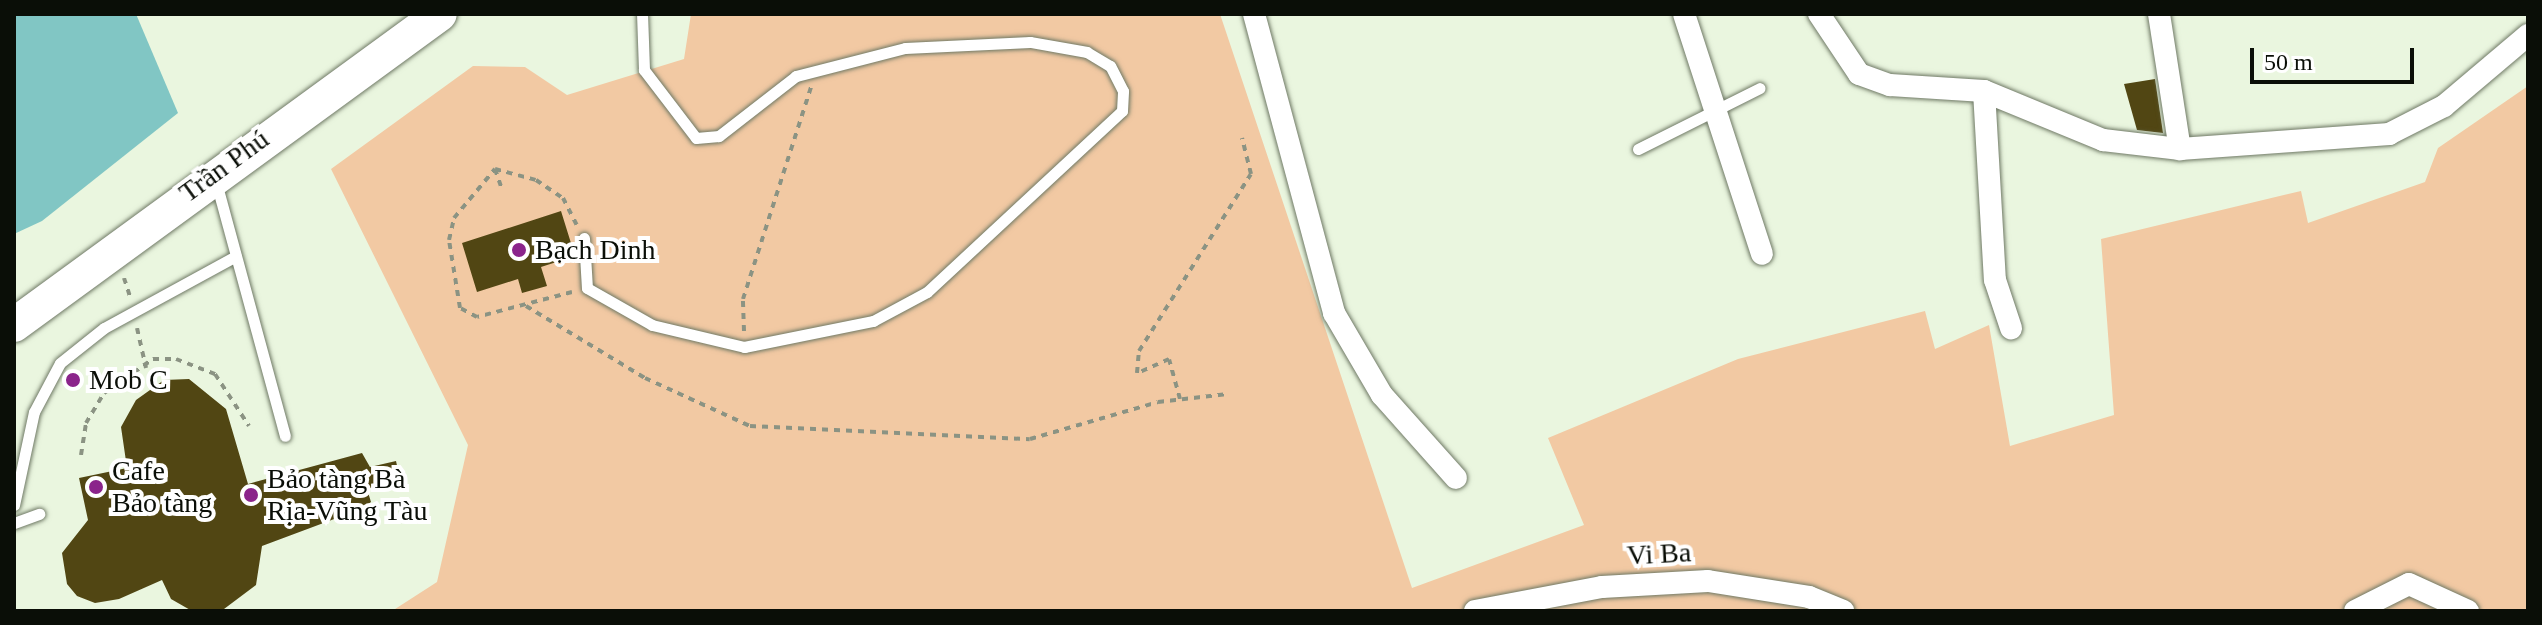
<!DOCTYPE html>
<html>
<head>
<meta charset="utf-8">
<style>
  body { margin:0 }
  #map { position:relative; width:2542px; height:625px; overflow:hidden; background:#eaf6df; font-family:"Times New Roman",serif }
  div>[style] { position:absolute }
  .green>* { inset:0; background:#f2c9a3 }
  .water>* { inset:0; background:#81c6c4 }
  .building>* { inset:0; background:#514613 }
  .path>* { height:4px; margin-top:-2px; transform-origin:0; background:repeating-linear-gradient(90deg,#8b9383 0 6px,transparent 0 12px) }
  .roads { filter:drop-shadow(0 0 2px #6f7965) drop-shadow(0 0 2px #6f7965) }
  .lane>* { height:11px; margin:-5.5px; padding:0 5.5px; transform-origin:5.5px; border-radius:5.5px; background:#fff }
  .street>* { height:22px; margin:-11px; padding:0 11px; transform-origin:11px; border-radius:11px; background:#fff }
  .primary>* { height:34px; margin:-17px; padding:0 17px; transform-origin:17px; border-radius:17px; background:#fff }
  .dots>* { width:22px; height:22px; translate:-50% -50%; box-sizing:border-box; border:4px solid #fff; border-radius:50% }
  span { translate:-50% -50%; white-space:nowrap; text-align:center; line-height:1.15; -webkit-text-stroke:8px #fff; paint-order:stroke }
  .street-label { font-size:28px; color:#0a0e07 }
  .poi-label { font-size:28px; color:#0a0e07 }
  .left { translate:0 -50%; text-align:left }
  .frame { position:absolute; inset:0; border:16px solid #0a0e07; pointer-events:none }
  .scale { position:absolute; left:2250px; top:48px; width:164px; height:36px; box-sizing:border-box; border:4px solid #0a0e07; border-top:0; padding-left:10px; font-size:24px; line-height:28px; white-space:nowrap; color:#0a0e07; -webkit-text-stroke:6px #fff; paint-order:stroke }
</style>
</head>
<body>
<div id="map">
  <div class="green">
    <div style="clip-path:polygon(691px 14px,1220px 14px,1412px 588px,1584px 525px,1548px 438px,1738px 359px,1925px 311px,1935px 349px,1989px 325px,2010px 446px,2114px 415px,2101px 239px,2301px 191px,2308px 223px,2425px 182px,2438px 148px,2528px 86px,2528px 611px,392px 611px,437px 582px,468px 445px,331px 169px,473px 66px,525px 67px,567px 95px,684px 59px)"></div>
  </div>
  <div class="water">
    <div style="clip-path:polygon(14px 14px,136px 14px,178px 113px,42px 221px,14px 234px)"></div>
  </div>
  <div class="building">
    <div style="clip-path:polygon(2155px 79px,2163px 133px,2137px 130px,2124px 84px)"></div>
    <div style="clip-path:polygon(561px 211px,575px 256px,541px 267px,547px 286px,522px 293px,518px 279px,477px 292px,462px 243px)"></div>
    <div style="clip-path:polygon(189px 379px,226px 409px,248px 484px,362px 453px,370px 467px,396px 461px,400px 479px,367px 489px,371px 502px,361px 509px,262px 546px,256px 585px,224px 609px,192px 611px,171px 599px,162px 580px,119px 599px,95px 603px,77px 596px,67px 584px,62px 553px,88px 520px,79px 478px,127px 468px,121px 427px,136px 400px,164px 380px)"></div>
  </div>
  <div class="path">
    <div style="left:495px;top:169px;width:21px;rotate:71deg"></div>
    <div style="left:124px;top:278px;width:19px;rotate:72deg"></div>
    <div style="left:572px;top:292px;width:98px;rotate:165.3deg"></div>
    <div style="left:477px;top:317px;width:19px;rotate:-152deg"></div>
    <div style="left:460px;top:308px;width:69px;rotate:-99.2deg"></div>
    <div style="left:449px;top:240px;width:23px;rotate:-77deg"></div>
    <div style="left:454px;top:218px;width:64px;rotate:-50.1deg"></div>
    <div style="left:495px;top:169px;width:42px;rotate:15deg"></div>
    <div style="left:536px;top:180px;width:32px;rotate:34deg"></div>
    <div style="left:563px;top:198px;width:30px;rotate:63deg"></div>
    <div style="left:526px;top:306px;width:139px;rotate:31.2deg"></div>
    <div style="left:645px;top:378px;width:115px;rotate:24.6deg"></div>
    <div style="left:750px;top:426px;width:280px;rotate:2.7deg"></div>
    <div style="left:1030px;top:439px;width:133px;rotate:-16.1deg"></div>
    <div style="left:1158px;top:402px;width:70px;rotate:-6.5deg"></div>
    <div style="left:137px;top:328px;width:41px;rotate:77.3deg"></div>
    <div style="left:744px;top:331px;width:32px;rotate:-92deg"></div>
    <div style="left:743px;top:299px;width:223px;rotate:-72.2deg"></div>
    <div style="left:1180px;top:399px;width:41px;rotate:-105.4deg"></div>
    <div style="left:1169px;top:359px;width:35px;rotate:156deg"></div>
    <div style="left:1137px;top:373px;width:22px;rotate:-85deg"></div>
    <div style="left:1139px;top:351px;width:209px;rotate:-57.7deg"></div>
    <div style="left:1251px;top:174px;width:37px;rotate:-104deg"></div>
    <div style="left:81px;top:455px;width:32px;rotate:-81deg"></div>
    <div style="left:86px;top:423px;width:35px;rotate:-59deg"></div>
    <div style="left:104px;top:393px;width:60px;rotate:-34.8deg"></div>
    <div style="left:153px;top:359px;width:23px"></div>
    <div style="left:176px;top:359px;width:42px;rotate:21deg"></div>
    <div style="left:215px;top:374px;width:62px;rotate:56.8deg"></div>
  </div>
  <div class="roads">
    <div class="lane">
      <div style="left:1638px;top:149px;width:136px;rotate:-26.6deg"></div>
      <div style="left:216px;top:182px;width:263px;rotate:74.8deg"></div>
      <div style="left:584px;top:238px;width:50px;rotate:86.6deg"></div>
      <div style="left:587px;top:288px;width:75px;rotate:29.6deg"></div>
      <div style="left:652px;top:325px;width:95px;rotate:13.4deg"></div>
      <div style="left:744px;top:347px;width:132px;rotate:-11.4deg"></div>
      <div style="left:873px;top:321px;width:61px;rotate:-28.2deg"></div>
      <div style="left:927px;top:292px;width:266px;rotate:-42.9deg"></div>
      <div style="left:1122px;top:111px;width:20px;rotate:-87deg"></div>
      <div style="left:1123px;top:91px;width:28px;rotate:-117deg"></div>
      <div style="left:1110px;top:66px;width:27px;rotate:-149deg"></div>
      <div style="left:1087px;top:52px;width:58px;rotate:-170deg"></div>
      <div style="left:1030px;top:42px;width:125px;rotate:177.3deg"></div>
      <div style="left:905px;top:48px;width:113px;rotate:165.6deg"></div>
      <div style="left:796px;top:76px;width:98px;rotate:142.1deg"></div>
      <div style="left:719px;top:136px;width:23px;rotate:175deg"></div>
      <div style="left:696px;top:138px;width:86px;rotate:-127.4deg"></div>
      <div style="left:644px;top:70px;width:56px;rotate:-92deg"></div>
      <div style="left:14px;top:505px;width:95px;rotate:-77.9deg"></div>
      <div style="left:34px;top:412px;width:55px;rotate:-62deg"></div>
      <div style="left:60px;top:363px;width:56px;rotate:-38.5deg"></div>
      <div style="left:104px;top:328px;width:150px;rotate:-28.6deg"></div>
      <div style="left:14px;top:523px;width:27px;rotate:-20deg"></div>
    </div>
    <div class="street">
      <div style="left:1254px;top:14px;width:310px;rotate:75deg"></div>
      <div style="left:1334px;top:313px;width:95px;rotate:59.7deg"></div>
      <div style="left:1382px;top:395px;width:111px;rotate:48.3deg"></div>
      <div style="left:1684px;top:14px;width:252px;rotate:72deg"></div>
      <div style="left:1819px;top:14px;width:72px;rotate:56.3deg"></div>
      <div style="left:1859px;top:74px;width:33px;rotate:20deg"></div>
      <div style="left:1890px;top:85px;width:94px;rotate:3.7deg"></div>
      <div style="left:1984px;top:91px;width:129px;rotate:22.4deg"></div>
      <div style="left:2103px;top:140px;width:78px;rotate:6.7deg"></div>
      <div style="left:2180px;top:149px;width:210px;rotate:-4.1deg"></div>
      <div style="left:2389px;top:134px;width:62px;rotate:-27deg"></div>
      <div style="left:2444px;top:106px;width:110px;rotate:-40.2deg"></div>
      <div style="left:2159px;top:14px;width:137px;rotate:81.2deg"></div>
      <div style="left:1984px;top:91px;width:189px;rotate:86.7deg"></div>
      <div style="left:1995px;top:280px;width:51px;rotate:71.6deg"></div>
      <div style="left:1475px;top:611px;width:129px;rotate:-10.7deg"></div>
      <div style="left:1602px;top:587px;width:106px;rotate:-3.2deg"></div>
      <div style="left:1708px;top:581px;width:102px;rotate:9deg"></div>
      <div style="left:1809px;top:597px;width:37px;rotate:22deg"></div>
      <div style="left:2355px;top:611px;width:60px;rotate:-26.6deg"></div>
      <div style="left:2409px;top:584px;width:65px;rotate:24.6deg"></div>
    </div>
    <div class="primary">
      <div style="left:14px;top:325px;width:527px;rotate:-36.13deg"></div>
    </div>
  </div>
  <div class="dots">
    <div style="left:519px;top:250px;background:#8b248b"></div>
    <div style="left:73px;top:380px;background:#8b248b"></div>
    <div style="left:96px;top:487px;background:#8b248b"></div>
    <div style="left:251px;top:495px;background:#8b248b"></div>
  </div>
  <div class="street-label">
    <span style="left:224px;top:166px;rotate:-36deg">Trần Phú</span>
    <span style="left:1659px;top:554px;rotate:-3deg">Vi Ba</span>
  </div>
  <div class="poi-label">
    <span class="left" style="left:535px;top:250px">Bạch Dinh</span>
    <span class="left" style="left:89px;top:380px">Mob C</span>
    <span class="left" style="left:112px;top:487px">Cafe<br>Bảo tàng</span>
    <span class="left" style="left:267px;top:495px">Bảo tàng Bà<br>Rịa-Vũng Tàu</span>
  </div>
  <div class="frame"></div>
  <div class="scale">50 m</div>
</div>
</body>
</html>
